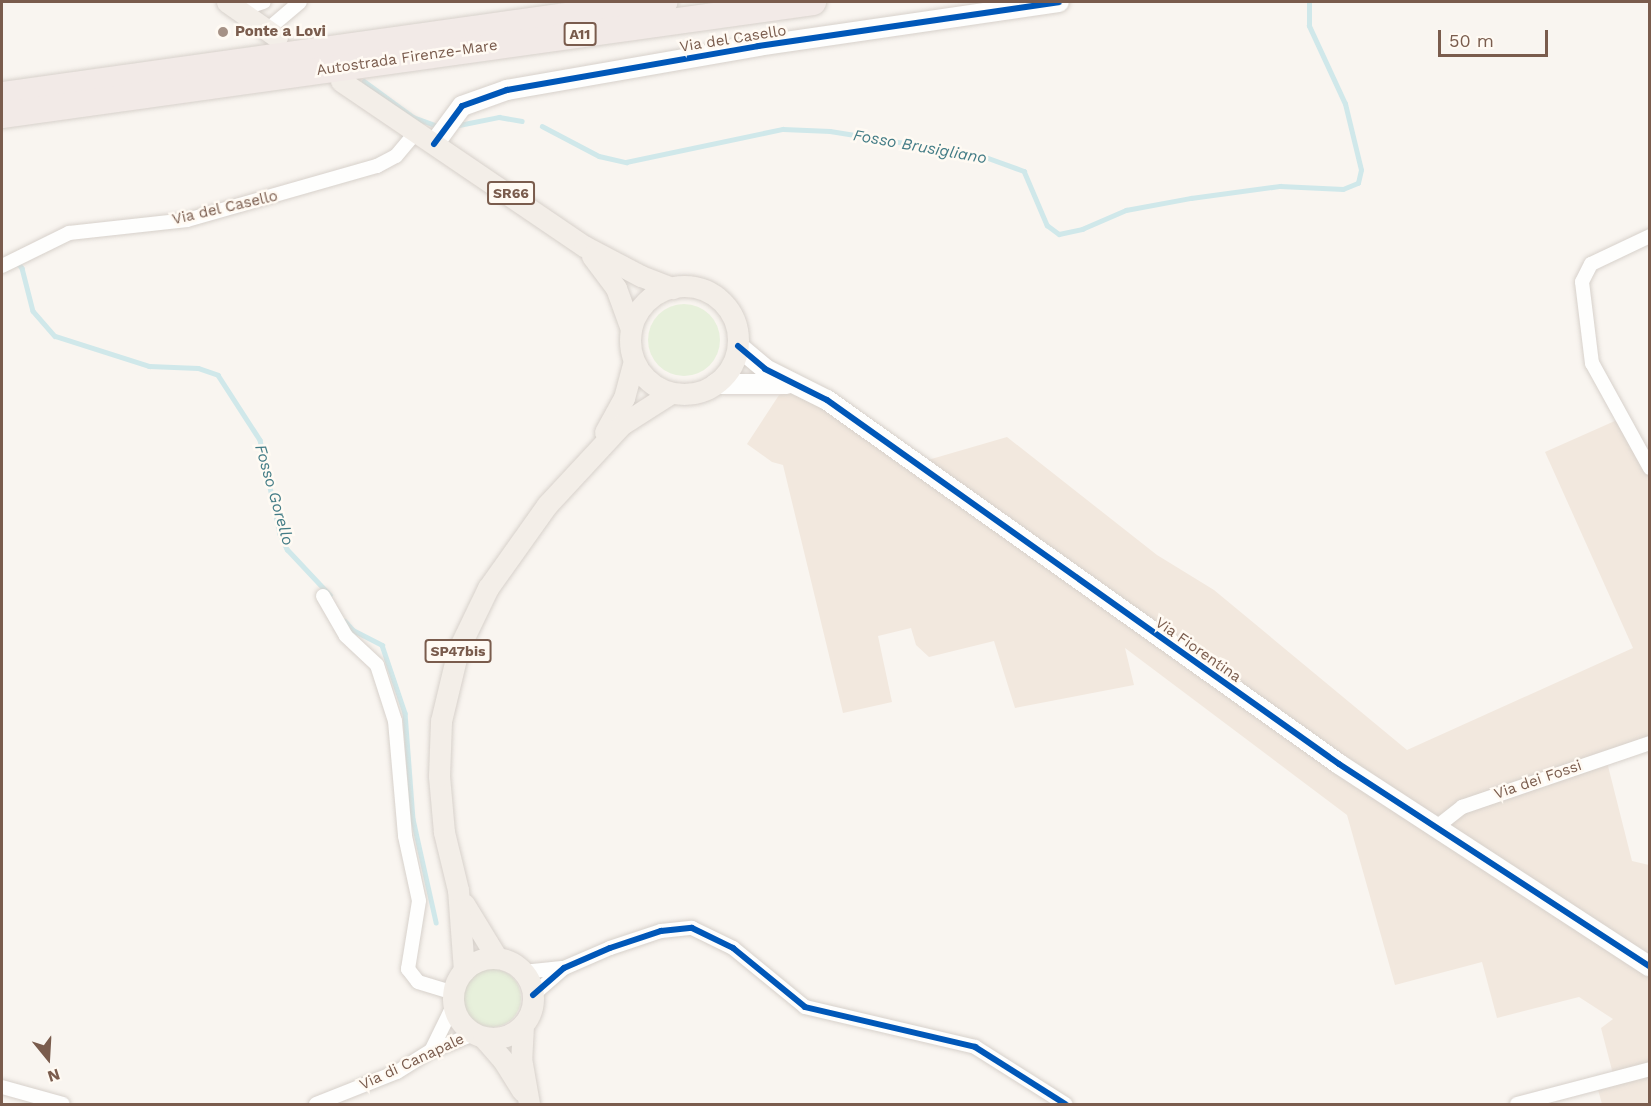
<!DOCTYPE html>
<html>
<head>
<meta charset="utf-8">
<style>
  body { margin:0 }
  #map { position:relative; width:1651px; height:1106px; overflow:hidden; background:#f9f5f0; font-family:"Work Sans",sans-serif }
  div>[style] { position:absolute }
  .residential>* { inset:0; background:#f2e8de }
  .green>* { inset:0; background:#e7f0db }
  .round { border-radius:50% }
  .stream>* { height:4.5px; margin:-2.25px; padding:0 2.25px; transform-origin:2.25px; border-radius:2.25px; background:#d0e8ea }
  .roads { filter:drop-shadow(0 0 2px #d7d1cb) drop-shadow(0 0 2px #d7d1cb) }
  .street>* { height:14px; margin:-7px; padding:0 7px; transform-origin:7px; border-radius:7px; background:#fefefd }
  .secondary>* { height:20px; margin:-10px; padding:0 10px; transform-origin:10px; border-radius:10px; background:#fefefd }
  .primary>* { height:21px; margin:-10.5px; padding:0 10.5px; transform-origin:10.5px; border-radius:10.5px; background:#f3eee8 }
  .primary>.ring { margin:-10.5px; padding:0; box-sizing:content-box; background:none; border:21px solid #f3eee8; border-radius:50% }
  .highway>* { height:26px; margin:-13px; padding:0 13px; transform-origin:13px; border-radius:13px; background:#f2eae7 }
  .cycleway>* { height:6px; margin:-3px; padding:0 3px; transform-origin:3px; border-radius:3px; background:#0057b8 }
  .dots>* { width:16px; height:16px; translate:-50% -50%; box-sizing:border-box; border:3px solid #fffaf3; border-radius:50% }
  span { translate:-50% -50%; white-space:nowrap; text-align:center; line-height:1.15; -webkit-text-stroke:5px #fffaf3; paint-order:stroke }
  .shield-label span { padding:2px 4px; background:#fffaf3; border:2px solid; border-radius:4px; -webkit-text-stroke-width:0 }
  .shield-label { font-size:14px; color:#7a5c4d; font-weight:700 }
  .poi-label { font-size:15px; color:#7a5c4d; font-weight:700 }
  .left { translate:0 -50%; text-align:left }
  .street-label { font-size:15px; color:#7a5c4d }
  .water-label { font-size:16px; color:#437c86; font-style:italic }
  .frame { position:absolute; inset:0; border:3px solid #7a5c4d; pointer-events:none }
  .north { position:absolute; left:18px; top:1028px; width:60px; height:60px; -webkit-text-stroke:4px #fffaf3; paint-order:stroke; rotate:162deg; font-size:16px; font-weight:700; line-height:24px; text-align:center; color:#7a5c4d }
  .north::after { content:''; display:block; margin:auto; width:21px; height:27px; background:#7a5c4d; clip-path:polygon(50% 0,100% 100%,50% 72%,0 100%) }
  .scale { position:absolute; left:1438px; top:30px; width:110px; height:27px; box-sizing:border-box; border:3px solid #7a5c4d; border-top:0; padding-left:8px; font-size:18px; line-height:21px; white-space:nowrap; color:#7a5c4d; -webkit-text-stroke:4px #fffaf3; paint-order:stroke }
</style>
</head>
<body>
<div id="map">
  <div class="residential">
    <div style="clip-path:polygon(810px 380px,928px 460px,1007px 437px,1157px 555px,1214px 590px,1407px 750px,1633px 648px,1545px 452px,1626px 416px,1649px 458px,1649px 748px,1607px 762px,1632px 861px,1649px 865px,1649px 1104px,1602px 1104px,1595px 1079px,1613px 1074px,1601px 1028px,1613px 1019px,1579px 997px,1497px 1018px,1482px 962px,1395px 985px,1347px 815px,1125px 648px,1134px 685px,1015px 708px,994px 641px,929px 657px,916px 645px,911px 628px,878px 636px,892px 702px,843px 713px,783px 465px,772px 462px,747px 444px,779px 395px)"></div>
  </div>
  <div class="green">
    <div class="round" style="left:648px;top:304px;width:72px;height:72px"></div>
    <div class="round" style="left:463px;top:969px;width:58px;height:58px"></div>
  </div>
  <div class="stream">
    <div style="left:364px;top:81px;width:61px;rotate:36.3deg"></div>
    <div style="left:413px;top:117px;width:29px;rotate:20deg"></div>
    <div style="left:454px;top:126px;width:46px;rotate:-11.3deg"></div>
    <div style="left:499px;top:117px;width:23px;rotate:10deg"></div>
    <div style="left:542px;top:126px;width:64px;rotate:27.8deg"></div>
    <div style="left:599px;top:156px;width:28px;rotate:13deg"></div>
    <div style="left:626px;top:162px;width:160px;rotate:-11.9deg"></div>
    <div style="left:783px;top:129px;width:47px;rotate:2.4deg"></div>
    <div style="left:830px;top:131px;width:152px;rotate:9.1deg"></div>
    <div style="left:980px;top:155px;width:47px;rotate:20deg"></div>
    <div style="left:1024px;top:171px;width:59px;rotate:66.9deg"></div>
    <div style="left:1047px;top:225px;width:15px;rotate:37deg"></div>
    <div style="left:1059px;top:234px;width:24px;rotate:-12deg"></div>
    <div style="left:1082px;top:229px;width:48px;rotate:-23.4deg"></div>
    <div style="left:1126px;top:210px;width:66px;rotate:-10.5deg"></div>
    <div style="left:1191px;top:198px;width:90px;rotate:-7.7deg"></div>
    <div style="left:1280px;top:186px;width:63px;rotate:2.7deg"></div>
    <div style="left:1343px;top:189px;width:16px;rotate:-22deg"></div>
    <div style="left:1358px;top:183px;width:13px;rotate:-77deg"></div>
    <div style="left:1361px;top:170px;width:68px;rotate:-103.6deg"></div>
    <div style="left:1345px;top:104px;width:86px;rotate:-114.8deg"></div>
    <div style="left:1309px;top:26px;width:24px;rotate:-90deg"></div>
    <div style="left:16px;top:261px;width:9px;rotate:49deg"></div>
    <div style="left:22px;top:268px;width:44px;rotate:75.7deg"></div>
    <div style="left:33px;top:311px;width:33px;rotate:49deg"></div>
    <div style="left:55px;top:336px;width:99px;rotate:17.7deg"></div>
    <div style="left:149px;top:366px;width:49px;rotate:2.3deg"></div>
    <div style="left:198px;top:368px;width:21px;rotate:19deg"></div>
    <div style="left:218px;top:375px;width:77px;rotate:57.1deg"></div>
    <div style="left:260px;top:440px;width:96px;rotate:78deg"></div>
    <div style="left:280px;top:534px;width:17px;rotate:65deg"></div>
    <div style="left:287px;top:549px;width:63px;rotate:46.9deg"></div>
    <div style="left:345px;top:621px;width:12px;rotate:48deg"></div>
    <div style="left:353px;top:630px;width:33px;rotate:27deg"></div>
    <div style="left:382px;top:645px;width:72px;rotate:71.3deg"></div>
    <div style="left:405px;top:713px;width:106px;rotate:85.7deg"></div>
    <div style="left:413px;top:819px;width:106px;rotate:77.4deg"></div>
  </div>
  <div class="roads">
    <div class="street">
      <div style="left:239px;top:10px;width:26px;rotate:-18deg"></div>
      <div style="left:267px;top:30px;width:43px;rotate:-40.3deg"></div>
      <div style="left:1650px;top:236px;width:65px;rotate:154.6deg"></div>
      <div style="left:1591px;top:264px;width:20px;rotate:117deg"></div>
      <div style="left:1582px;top:282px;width:82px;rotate:83deg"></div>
      <div style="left:1592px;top:363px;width:120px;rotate:61.1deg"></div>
      <div style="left:2px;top:266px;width:75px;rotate:-26.2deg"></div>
      <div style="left:69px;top:233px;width:119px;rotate:-6.3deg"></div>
      <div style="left:187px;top:220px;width:198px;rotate:-15.9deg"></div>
      <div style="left:377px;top:166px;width:21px;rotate:-28deg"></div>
      <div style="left:396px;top:156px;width:30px;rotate:-50deg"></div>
      <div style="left:323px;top:596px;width:46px;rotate:60.1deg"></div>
      <div style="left:346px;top:636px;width:42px;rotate:43.1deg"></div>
      <div style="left:377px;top:665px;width:59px;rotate:72.2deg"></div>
      <div style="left:395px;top:721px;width:115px;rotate:85deg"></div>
      <div style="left:405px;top:836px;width:66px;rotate:77.8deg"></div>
      <div style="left:419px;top:901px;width:69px;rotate:99.2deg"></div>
      <div style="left:408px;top:969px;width:16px;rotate:52deg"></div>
      <div style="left:418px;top:982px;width:37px;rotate:17deg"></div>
      <div style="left:1434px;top:829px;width:36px;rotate:-38deg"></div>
      <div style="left:1462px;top:807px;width:199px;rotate:-18.8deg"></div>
      <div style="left:523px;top:972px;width:39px;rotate:-6deg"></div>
      <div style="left:533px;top:995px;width:41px;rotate:-41.1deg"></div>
      <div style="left:564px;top:968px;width:50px;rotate:-23.5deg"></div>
      <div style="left:610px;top:948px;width:54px;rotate:-18.4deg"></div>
      <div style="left:661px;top:931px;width:31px;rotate:-6deg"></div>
      <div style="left:692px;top:928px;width:46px;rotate:26deg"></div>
      <div style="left:733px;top:948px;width:93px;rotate:39.3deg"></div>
      <div style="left:805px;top:1007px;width:175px;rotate:13.2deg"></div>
      <div style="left:975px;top:1047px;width:107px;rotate:32.3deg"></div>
      <div style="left:431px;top:1051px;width:50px;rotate:-63.9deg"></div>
      <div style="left:2px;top:1087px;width:63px;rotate:15.6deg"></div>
      <div style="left:316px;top:1104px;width:87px;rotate:-21.6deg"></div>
      <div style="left:397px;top:1072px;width:40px;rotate:-32deg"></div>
      <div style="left:431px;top:1051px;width:46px;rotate:-21.6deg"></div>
      <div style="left:1517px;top:1104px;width:138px;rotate:-14.7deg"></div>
    </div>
    <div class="secondary">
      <div style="left:434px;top:144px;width:47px;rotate:-53.6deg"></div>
      <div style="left:462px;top:106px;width:48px;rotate:-19.6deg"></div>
      <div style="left:507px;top:90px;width:255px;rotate:-9.9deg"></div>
      <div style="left:758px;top:46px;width:304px;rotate:-8.3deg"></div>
      <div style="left:738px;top:346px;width:35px;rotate:40deg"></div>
      <div style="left:765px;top:369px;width:69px;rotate:26.6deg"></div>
      <div style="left:827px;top:400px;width:628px;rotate:35.41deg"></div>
      <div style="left:1339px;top:764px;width:371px;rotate:33.1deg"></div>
      <div style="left:715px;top:384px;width:72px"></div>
    </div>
    <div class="primary">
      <div style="left:227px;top:2px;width:61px;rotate:35deg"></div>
      <div style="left:341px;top:81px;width:294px;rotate:34.2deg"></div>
      <div style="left:584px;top:246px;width:64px;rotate:27.8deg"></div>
      <div style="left:641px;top:276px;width:34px;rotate:21deg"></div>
      <div style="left:592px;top:256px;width:40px;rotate:53deg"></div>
      <div style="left:616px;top:288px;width:44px;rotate:69.9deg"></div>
      <div class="ring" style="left:630px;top:286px;width:87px;height:87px"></div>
      <div style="left:605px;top:432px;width:39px;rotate:-61deg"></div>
      <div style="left:624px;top:398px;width:38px;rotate:-75deg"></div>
      <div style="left:464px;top:904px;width:63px;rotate:58.6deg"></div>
      <div class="ring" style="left:453px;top:958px;width:59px;height:59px"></div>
      <div style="left:464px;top:971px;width:81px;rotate:-94.2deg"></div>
      <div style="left:458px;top:890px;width:60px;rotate:-103.6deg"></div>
      <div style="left:444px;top:832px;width:56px;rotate:-95.1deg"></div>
      <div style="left:439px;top:776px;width:55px;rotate:-87.9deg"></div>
      <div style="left:441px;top:721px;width:73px;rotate:-76.5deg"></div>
      <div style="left:458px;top:650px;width:69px;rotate:-64.2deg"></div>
      <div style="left:488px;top:588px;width:102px;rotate:-54.6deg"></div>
      <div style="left:547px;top:505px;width:109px;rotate:-47.2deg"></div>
      <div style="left:621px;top:425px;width:59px;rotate:-32.6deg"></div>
      <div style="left:523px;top:1025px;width:33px;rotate:93deg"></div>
      <div style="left:521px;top:1058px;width:47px;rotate:80.1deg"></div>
      <div style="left:483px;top:1037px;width:30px;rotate:49deg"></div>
      <div style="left:503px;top:1060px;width:36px;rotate:58deg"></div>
    </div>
    <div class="highway">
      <div style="left:2px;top:95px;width:669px;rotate:-7.98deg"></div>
      <div style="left:2px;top:115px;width:819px;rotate:-7.93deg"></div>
    </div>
  </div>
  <div class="cycleway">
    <div style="left:434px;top:144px;width:47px;rotate:-53.6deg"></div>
    <div style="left:462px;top:106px;width:48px;rotate:-19.6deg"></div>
    <div style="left:507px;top:90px;width:255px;rotate:-9.9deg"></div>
    <div style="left:758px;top:46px;width:304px;rotate:-8.3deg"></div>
    <div style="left:738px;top:346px;width:35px;rotate:40deg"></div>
    <div style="left:765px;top:369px;width:69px;rotate:26.6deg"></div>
    <div style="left:827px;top:400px;width:628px;rotate:35.41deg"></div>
    <div style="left:1339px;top:764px;width:371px;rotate:33.1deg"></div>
    <div style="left:533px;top:995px;width:41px;rotate:-41.1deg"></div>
    <div style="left:564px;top:968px;width:50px;rotate:-23.5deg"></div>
    <div style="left:610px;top:948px;width:54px;rotate:-18.4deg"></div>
    <div style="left:661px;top:931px;width:31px;rotate:-6deg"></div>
    <div style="left:692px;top:928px;width:46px;rotate:26deg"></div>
    <div style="left:733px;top:948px;width:93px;rotate:39.3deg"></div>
    <div style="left:805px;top:1007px;width:175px;rotate:13.2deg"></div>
    <div style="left:975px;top:1047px;width:107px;rotate:32.3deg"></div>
  </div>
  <div class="dots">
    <div style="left:223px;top:32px;background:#a69286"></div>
  </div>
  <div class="shield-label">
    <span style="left:580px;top:34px">A11</span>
    <span style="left:511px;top:193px">SR66</span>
    <span style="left:458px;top:651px">SP47bis</span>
  </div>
  <div class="poi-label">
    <span class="left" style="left:235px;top:32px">Ponte a Lovi</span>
  </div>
  <div class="street-label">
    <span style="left:733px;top:39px;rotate:-9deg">Via del Casello</span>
    <span style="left:407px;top:58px;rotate:-8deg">Autostrada Firenze-Mare</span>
    <span style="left:225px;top:208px;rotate:-13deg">Via del Casello</span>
    <span style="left:1198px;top:650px;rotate:35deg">Via Fiorentina</span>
    <span style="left:1538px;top:780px;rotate:-19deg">Via dei Fossi</span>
    <span style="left:412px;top:1062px;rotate:-25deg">Via di Canapale</span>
  </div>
  <div class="water-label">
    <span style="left:920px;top:147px;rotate:10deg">Fosso Brusigliano</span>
    <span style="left:274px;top:495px;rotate:74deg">Fosso Gorello</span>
  </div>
  <div class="frame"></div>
  <div class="north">N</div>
  <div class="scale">50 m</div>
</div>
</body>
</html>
